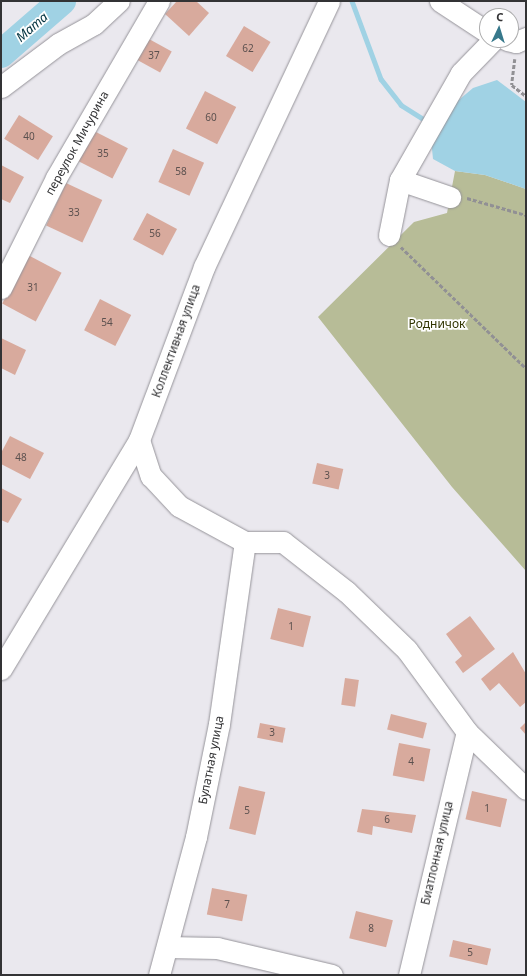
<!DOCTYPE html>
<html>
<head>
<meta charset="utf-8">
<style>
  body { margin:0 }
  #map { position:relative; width:527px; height:976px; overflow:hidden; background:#eae8ee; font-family:"Noto Sans",sans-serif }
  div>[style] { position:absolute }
  .green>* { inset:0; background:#b7bc97 }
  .water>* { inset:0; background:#a0d2e4 }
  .stream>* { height:4.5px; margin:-2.25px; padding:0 2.25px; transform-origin:2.25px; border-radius:2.25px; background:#a0d2e4 }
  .river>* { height:28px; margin:-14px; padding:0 14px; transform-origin:14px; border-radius:14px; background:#a0d2e4 }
  .building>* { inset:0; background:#d8aa9d; transform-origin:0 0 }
  .path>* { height:2.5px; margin-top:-1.25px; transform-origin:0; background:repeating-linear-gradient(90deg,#919094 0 4px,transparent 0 6px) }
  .roads { filter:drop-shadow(0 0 1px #959399) drop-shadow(0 0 1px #959399) }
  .minor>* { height:21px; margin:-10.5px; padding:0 10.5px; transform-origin:10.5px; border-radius:10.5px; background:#fff }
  span { translate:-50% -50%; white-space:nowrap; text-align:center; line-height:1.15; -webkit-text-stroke:3.5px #fff; paint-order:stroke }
  .number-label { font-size:10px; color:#5c514f }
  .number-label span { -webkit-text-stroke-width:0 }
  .street-label { font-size:12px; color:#333335 }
  .park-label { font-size:12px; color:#313500 }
  .water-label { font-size:13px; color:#02323f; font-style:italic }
  .frame { position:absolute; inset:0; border:2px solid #333335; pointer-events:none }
  .north { position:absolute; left:479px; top:8px; width:40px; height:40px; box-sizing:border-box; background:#fff; border:1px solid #adadae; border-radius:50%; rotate:4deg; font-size:11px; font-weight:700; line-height:16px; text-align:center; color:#333335 }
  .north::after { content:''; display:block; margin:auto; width:14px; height:18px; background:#37788b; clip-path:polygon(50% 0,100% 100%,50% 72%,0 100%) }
</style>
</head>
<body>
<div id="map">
  <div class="green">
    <div style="clip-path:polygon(455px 171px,485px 175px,526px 189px,526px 571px,452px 487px,318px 317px,414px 222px,447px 213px)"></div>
  </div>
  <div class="water">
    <div style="clip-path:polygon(497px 80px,526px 102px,526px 189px,485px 175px,455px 171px,433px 159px,431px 139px,454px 104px,473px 88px)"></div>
  </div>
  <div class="stream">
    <div style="left:352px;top:1px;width:83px;rotate:69.6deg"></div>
    <div style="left:381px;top:79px;width:33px;rotate:52deg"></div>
    <div style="left:401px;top:105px;width:28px;rotate:32deg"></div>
  </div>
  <div class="river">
    <div style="left:1px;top:54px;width:81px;rotate:-41deg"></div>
  </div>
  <div class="building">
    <div style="clip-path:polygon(177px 1px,196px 1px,209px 13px,189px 36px,165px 14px)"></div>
    <div style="left:244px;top:26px;width:31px;height:35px;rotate:31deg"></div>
    <div style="left:149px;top:39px;width:26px;height:24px;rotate:29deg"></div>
    <div style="left:205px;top:91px;width:35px;height:42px;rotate:27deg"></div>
    <div style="left:19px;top:115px;width:40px;height:28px;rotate:32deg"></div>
    <div style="left:94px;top:131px;width:38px;height:34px;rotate:27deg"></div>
    <div style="left:173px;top:149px;width:34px;height:36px;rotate:24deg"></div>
    <div style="clip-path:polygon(1px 165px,24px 177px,10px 203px,1px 199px)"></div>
    <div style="left:66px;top:183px;width:40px;height:47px;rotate:25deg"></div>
    <div style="left:147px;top:213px;width:34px;height:30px;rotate:28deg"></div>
    <div style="left:28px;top:255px;width:38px;height:55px;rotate:28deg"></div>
    <div style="left:100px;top:299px;width:35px;height:35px;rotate:27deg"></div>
    <div style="clip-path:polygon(1px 338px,26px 350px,15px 375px,1px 368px)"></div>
    <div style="clip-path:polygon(10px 436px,44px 453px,30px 479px,1px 464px,1px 453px)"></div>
    <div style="left:317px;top:463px;width:27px;height:21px;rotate:13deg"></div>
    <div style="clip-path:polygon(1px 488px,22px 499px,8px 523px,1px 520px)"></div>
    <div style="left:278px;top:608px;width:34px;height:32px;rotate:14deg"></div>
    <div style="clip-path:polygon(470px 616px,495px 649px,463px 673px,455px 662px,462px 656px,446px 634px)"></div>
    <div style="clip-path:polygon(513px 652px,526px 674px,526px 702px,520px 707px,499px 683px,490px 691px,481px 679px)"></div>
    <div style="left:345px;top:678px;width:14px;height:27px;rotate:8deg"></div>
    <div style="left:391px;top:714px;width:37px;height:16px;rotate:14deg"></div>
    <div style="clip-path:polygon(526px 722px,526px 735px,520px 728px)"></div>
    <div style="left:260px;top:723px;width:26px;height:15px;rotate:11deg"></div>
    <div style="left:399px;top:743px;width:32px;height:33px;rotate:11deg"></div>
    <div style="left:239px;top:786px;width:27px;height:44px;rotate:13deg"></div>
    <div style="left:472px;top:791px;width:36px;height:29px;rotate:13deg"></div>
    <div style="clip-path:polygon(362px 809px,416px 815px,412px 833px,373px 826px,372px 835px,357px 832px)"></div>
    <div style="left:212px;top:888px;width:36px;height:27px;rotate:11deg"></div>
    <div style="left:356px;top:911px;width:38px;height:28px;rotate:14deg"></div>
    <div style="left:453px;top:940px;width:39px;height:17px;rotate:13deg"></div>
  </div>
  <div class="path">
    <div style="left:515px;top:59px;width:26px;rotate:97deg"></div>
    <div style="left:512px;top:85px;width:18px;rotate:38deg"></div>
    <div style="left:467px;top:198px;width:61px;rotate:16.1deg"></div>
    <div style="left:401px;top:247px;width:174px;rotate:44.1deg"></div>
  </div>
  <div class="roads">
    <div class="minor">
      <div style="left:440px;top:1px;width:56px;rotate:33.4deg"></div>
      <div style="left:507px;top:40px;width:9px;rotate:13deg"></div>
      <div style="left:516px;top:42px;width:11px;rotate:-22deg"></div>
      <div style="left:1px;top:87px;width:71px;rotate:-37deg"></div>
      <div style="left:58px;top:44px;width:41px;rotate:-29.1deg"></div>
      <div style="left:94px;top:24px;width:34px;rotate:-43deg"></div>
      <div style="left:400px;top:180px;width:53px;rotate:18.8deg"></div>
      <div style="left:389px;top:235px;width:56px;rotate:-78.7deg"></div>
      <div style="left:400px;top:180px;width:123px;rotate:-60.3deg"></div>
      <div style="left:461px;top:73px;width:46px;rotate:-45.9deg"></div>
      <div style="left:1px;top:288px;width:123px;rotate:-63.4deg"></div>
      <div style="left:56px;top:178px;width:205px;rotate:-59.8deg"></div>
      <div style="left:139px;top:440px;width:38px;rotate:72deg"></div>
      <div style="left:151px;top:476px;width:41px;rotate:47deg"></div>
      <div style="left:179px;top:506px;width:75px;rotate:28.6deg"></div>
      <div style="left:245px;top:542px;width:38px"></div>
      <div style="left:283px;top:542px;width:81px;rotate:38deg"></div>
      <div style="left:347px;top:592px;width:83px;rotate:44deg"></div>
      <div style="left:407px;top:650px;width:102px;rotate:53.8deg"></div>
      <div style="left:467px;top:732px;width:82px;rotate:44deg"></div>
      <div style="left:1px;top:669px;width:267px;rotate:-58.9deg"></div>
      <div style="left:139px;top:440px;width:185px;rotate:-69.4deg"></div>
      <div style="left:204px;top:267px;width:294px;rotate:-64.8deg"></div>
      <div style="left:167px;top:947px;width:50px;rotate:1.1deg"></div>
      <div style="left:217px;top:948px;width:118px;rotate:13.2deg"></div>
      <div style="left:159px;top:975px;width:143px;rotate:-75deg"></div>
      <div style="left:196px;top:837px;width:115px;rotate:-78.5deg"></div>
      <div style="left:219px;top:724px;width:184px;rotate:-81.9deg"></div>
      <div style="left:409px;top:975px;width:250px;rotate:-76.6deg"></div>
    </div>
  </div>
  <div class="number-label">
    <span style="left:248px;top:49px">62</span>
    <span style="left:154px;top:56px">37</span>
    <span style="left:211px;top:118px">60</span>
    <span style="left:29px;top:137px">40</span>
    <span style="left:103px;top:154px">35</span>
    <span style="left:181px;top:172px">58</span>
    <span style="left:74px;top:213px">33</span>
    <span style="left:155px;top:234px">56</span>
    <span style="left:33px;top:288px">31</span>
    <span style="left:107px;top:323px">54</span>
    <span style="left:21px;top:458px">48</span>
    <span style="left:327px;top:476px">3</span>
    <span style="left:291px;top:627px">1</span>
    <span style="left:272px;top:733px">3</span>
    <span style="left:411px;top:762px">4</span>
    <span style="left:487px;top:809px">1</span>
    <span style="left:247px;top:811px">5</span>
    <span style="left:387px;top:820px">6</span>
    <span style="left:227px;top:905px">7</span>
    <span style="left:371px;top:929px">8</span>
    <span style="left:470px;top:953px">5</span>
  </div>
  <div class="street-label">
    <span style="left:77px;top:143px;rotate:-61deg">переулок Мичурина</span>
    <span style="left:176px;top:341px;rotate:-70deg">Коллективная улица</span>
    <span style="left:211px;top:760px;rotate:-79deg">Булатная улица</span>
    <span style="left:437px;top:853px;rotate:-77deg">Биатлонная улица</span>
  </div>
  <div class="park-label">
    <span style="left:437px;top:324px">Родничок</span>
  </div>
  <div class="water-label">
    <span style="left:32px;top:27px;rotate:-41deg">Мата</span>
  </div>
  <div class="frame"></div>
  <div class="north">С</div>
</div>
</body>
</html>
